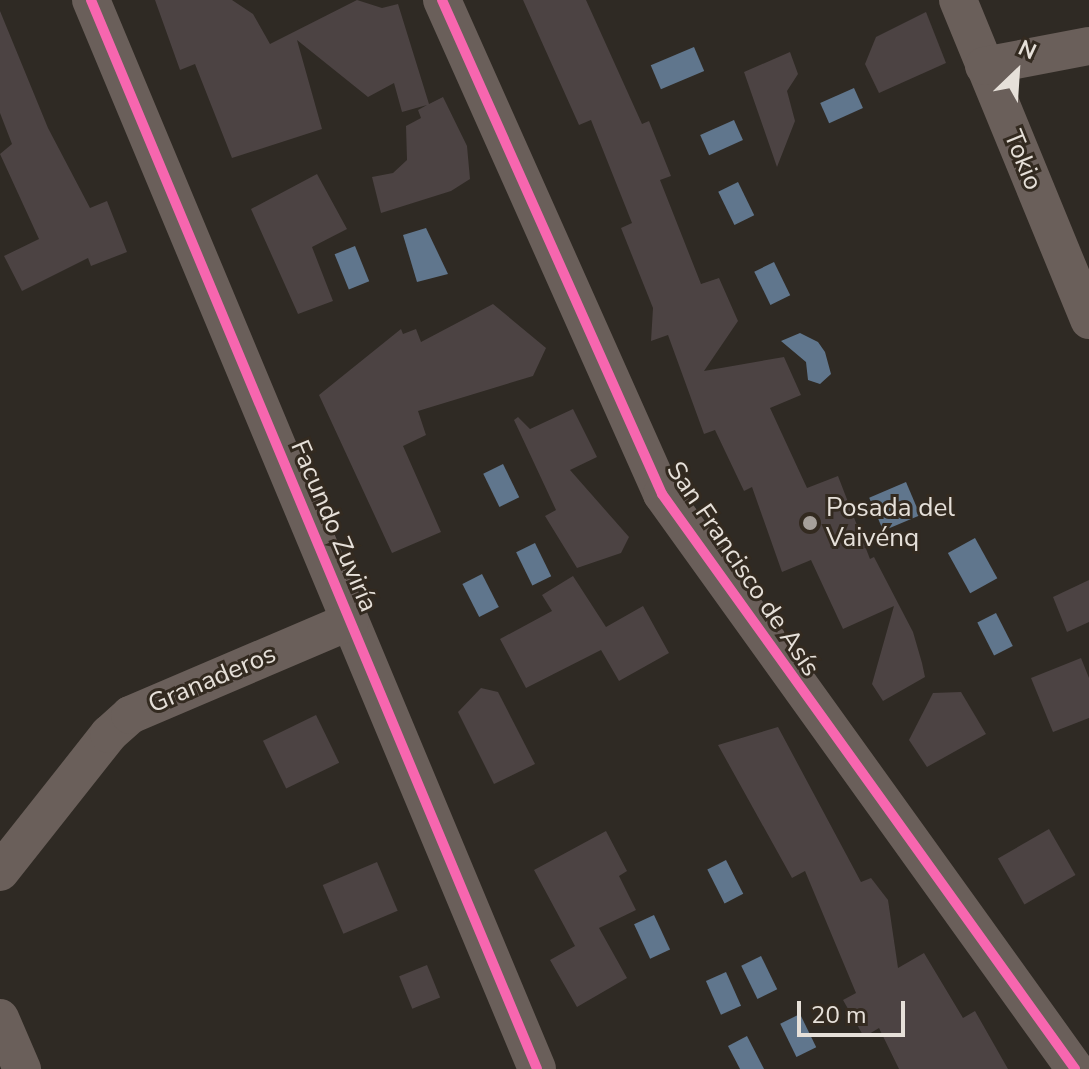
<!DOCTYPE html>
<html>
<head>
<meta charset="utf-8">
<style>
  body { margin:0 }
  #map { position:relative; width:1089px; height:1069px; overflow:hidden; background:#2f2a24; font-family:"Nunito Sans",sans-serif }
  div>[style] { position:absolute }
  .water>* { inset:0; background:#60768d; transform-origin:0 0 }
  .building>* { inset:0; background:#4c4343; transform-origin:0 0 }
  .minor>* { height:38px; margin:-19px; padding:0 19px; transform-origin:19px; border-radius:19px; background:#6a5f5a }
  .cycleway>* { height:10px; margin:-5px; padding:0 5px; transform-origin:5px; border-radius:5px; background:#f766af }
  .dots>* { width:22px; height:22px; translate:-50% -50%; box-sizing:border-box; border:4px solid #332a20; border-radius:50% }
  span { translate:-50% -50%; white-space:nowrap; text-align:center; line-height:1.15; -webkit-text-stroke:6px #332a20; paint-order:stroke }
  .street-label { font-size:26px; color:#e6e0d9 }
  .poi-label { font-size:26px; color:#e6e0d9 }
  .left { translate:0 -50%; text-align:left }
  .north { position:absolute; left:977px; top:32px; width:80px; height:80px; -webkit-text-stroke:6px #332a20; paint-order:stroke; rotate:25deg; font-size:22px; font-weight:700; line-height:32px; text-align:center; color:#e6e0d9 }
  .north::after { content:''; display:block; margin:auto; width:28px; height:36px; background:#e6e0d9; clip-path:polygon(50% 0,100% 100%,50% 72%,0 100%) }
  .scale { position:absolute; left:797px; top:1001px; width:108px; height:36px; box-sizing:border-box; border:4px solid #e6e0d9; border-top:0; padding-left:10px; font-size:24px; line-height:28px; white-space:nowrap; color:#e6e0d9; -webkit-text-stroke:6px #332a20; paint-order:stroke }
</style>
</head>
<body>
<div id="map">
  <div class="water">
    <div style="left:694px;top:47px;width:26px;height:47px;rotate:67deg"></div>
    <div style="left:854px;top:88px;width:22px;height:37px;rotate:66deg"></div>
    <div style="left:734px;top:120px;width:22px;height:37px;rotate:66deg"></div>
    <div style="left:738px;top:182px;width:37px;height:22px;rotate:64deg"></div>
    <div style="clip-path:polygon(426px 228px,448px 274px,417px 282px,403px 235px)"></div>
    <div style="left:355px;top:246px;width:38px;height:22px;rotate:68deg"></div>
    <div style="left:774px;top:262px;width:37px;height:22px;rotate:64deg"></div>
    <div style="clip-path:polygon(800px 333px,818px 342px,825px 352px,831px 374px,820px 384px,808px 380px,806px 362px,781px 341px)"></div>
    <div style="left:503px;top:464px;width:37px;height:22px;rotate:64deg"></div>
    <div style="left:906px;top:482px;width:36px;height:40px;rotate:67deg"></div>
    <div style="left:975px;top:538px;width:46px;height:31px;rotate:61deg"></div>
    <div style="left:535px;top:543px;width:37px;height:21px;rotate:64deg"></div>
    <div style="left:482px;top:574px;width:37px;height:22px;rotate:63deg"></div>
    <div style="left:996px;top:613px;width:37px;height:21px;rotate:63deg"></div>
    <div style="left:726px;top:860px;width:38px;height:21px;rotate:63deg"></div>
    <div style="left:654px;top:915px;width:38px;height:22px;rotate:65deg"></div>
    <div style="left:761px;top:956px;width:37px;height:22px;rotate:64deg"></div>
    <div style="left:726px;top:972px;width:37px;height:22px;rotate:66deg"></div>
    <div style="left:800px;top:1014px;width:37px;height:22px;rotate:64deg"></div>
    <div style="clip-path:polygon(747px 1036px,764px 1069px,740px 1069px,728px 1046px)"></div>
  </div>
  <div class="building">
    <div style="clip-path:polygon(155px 0,232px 0,253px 14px,270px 44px,357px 0,382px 8px,398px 4px,429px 104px,443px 97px,467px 146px,470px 179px,451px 191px,381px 213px,372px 177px,393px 173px,407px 160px,406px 126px,421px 118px,418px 110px,427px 105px,402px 112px,394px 83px,368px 97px,297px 40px,322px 129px,232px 158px,195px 64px,180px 70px)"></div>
    <div style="clip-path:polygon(523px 0,586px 0,642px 124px,649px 121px,671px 176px,660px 180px,701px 284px,719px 278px,738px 321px,704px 371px,784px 357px,801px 395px,770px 408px,807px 488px,838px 476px,870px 559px,874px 557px,913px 632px,922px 663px,925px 677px,883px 701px,872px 684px,894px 606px,843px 629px,811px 560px,782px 572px,752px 487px,744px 491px,715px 430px,704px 434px,668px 335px,651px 341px,653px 308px,621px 228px,632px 223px,591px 120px,579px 125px)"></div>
    <div style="clip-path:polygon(0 11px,48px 128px,90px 208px,107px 201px,127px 252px,91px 266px,88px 258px,22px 291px,4px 256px,39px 239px,0 154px,12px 144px,0 113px)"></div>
    <div style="clip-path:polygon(926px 12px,946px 63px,879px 93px,865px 64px,876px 37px)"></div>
    <div style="clip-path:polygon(790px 52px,798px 74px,787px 91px,795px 121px,777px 167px,744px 72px)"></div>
    <div style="clip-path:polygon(317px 174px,347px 229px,312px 247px,333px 301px,298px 314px,251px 209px)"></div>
    <div style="clip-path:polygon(493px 304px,546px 348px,533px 376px,418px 411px,426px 435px,403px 446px,441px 532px,392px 553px,319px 395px,401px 329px,403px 334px,416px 329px,421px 342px)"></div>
    <div style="clip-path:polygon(573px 409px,597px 457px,570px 470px,629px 537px,621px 553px,577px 568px,545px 516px,556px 510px,514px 420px,518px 417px,530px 429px)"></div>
    <div style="clip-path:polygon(573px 576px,606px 627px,643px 606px,669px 653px,619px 681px,601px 650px,526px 688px,500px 639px,552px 611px,542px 595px)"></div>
    <div style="clip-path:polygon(1089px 580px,1089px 622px,1067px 632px,1053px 597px)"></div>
    <div style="clip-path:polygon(1081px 658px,1089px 678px,1089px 718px,1053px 732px,1031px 678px)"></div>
    <div style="clip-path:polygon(481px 688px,498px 692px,535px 764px,494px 784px,458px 712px)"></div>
    <div style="clip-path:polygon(961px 692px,986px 734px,927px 767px,909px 740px,933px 693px)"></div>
    <div style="left:316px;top:715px;width:53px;height:59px;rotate:64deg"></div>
    <div style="clip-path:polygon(778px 727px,861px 882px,871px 878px,888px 900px,898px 968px,924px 953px,963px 1018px,975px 1011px,1008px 1069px,899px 1069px,879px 1028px,864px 1037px,843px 1000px,856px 993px,805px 871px,792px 878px,718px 745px)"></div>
    <div style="left:1049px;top:829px;width:53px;height:59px;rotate:60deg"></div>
    <div style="clip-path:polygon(606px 831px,627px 871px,619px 876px,636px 910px,599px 928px,627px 978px,577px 1007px,550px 960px,575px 946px,534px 870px)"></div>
    <div style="left:377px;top:862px;width:53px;height:59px;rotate:67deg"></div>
    <div style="left:427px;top:965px;width:35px;height:30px;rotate:68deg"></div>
  </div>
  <div class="minor">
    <div style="left:91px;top:0;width:1158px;rotate:67.35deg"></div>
    <div style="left:442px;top:0;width:541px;rotate:65.99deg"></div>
    <div style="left:662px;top:494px;width:708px;rotate:54.31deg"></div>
    <div style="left:958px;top:0;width:346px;rotate:67.7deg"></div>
    <div style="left:984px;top:66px;width:107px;rotate:-10.8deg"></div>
    <div style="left:0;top:872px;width:176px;rotate:-51.7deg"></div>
    <div style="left:109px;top:734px;width:28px;rotate:-42deg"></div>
    <div style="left:130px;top:715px;width:239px;rotate:-23.1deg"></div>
    <div style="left:0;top:1018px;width:56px;rotate:66.7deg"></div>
  </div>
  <div class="cycleway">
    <div style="left:91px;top:0;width:1158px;rotate:67.35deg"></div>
    <div style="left:442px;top:0;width:541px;rotate:65.99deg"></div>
    <div style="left:662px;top:494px;width:708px;rotate:54.31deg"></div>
  </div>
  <div class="dots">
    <div style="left:810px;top:523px;background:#a6a09a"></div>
  </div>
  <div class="street-label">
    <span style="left:1023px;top:160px;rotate:68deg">Tokio</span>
    <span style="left:334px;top:526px;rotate:67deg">Facundo Zuviría</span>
    <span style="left:743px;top:569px;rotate:56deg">San Francisco de Asís</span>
    <span style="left:212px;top:679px;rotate:-23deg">Granaderos</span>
  </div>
  <div class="poi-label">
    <span class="left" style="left:826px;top:523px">Posada del<br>Vaivénq</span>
  </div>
  <div class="north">N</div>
  <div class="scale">20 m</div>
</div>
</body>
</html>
